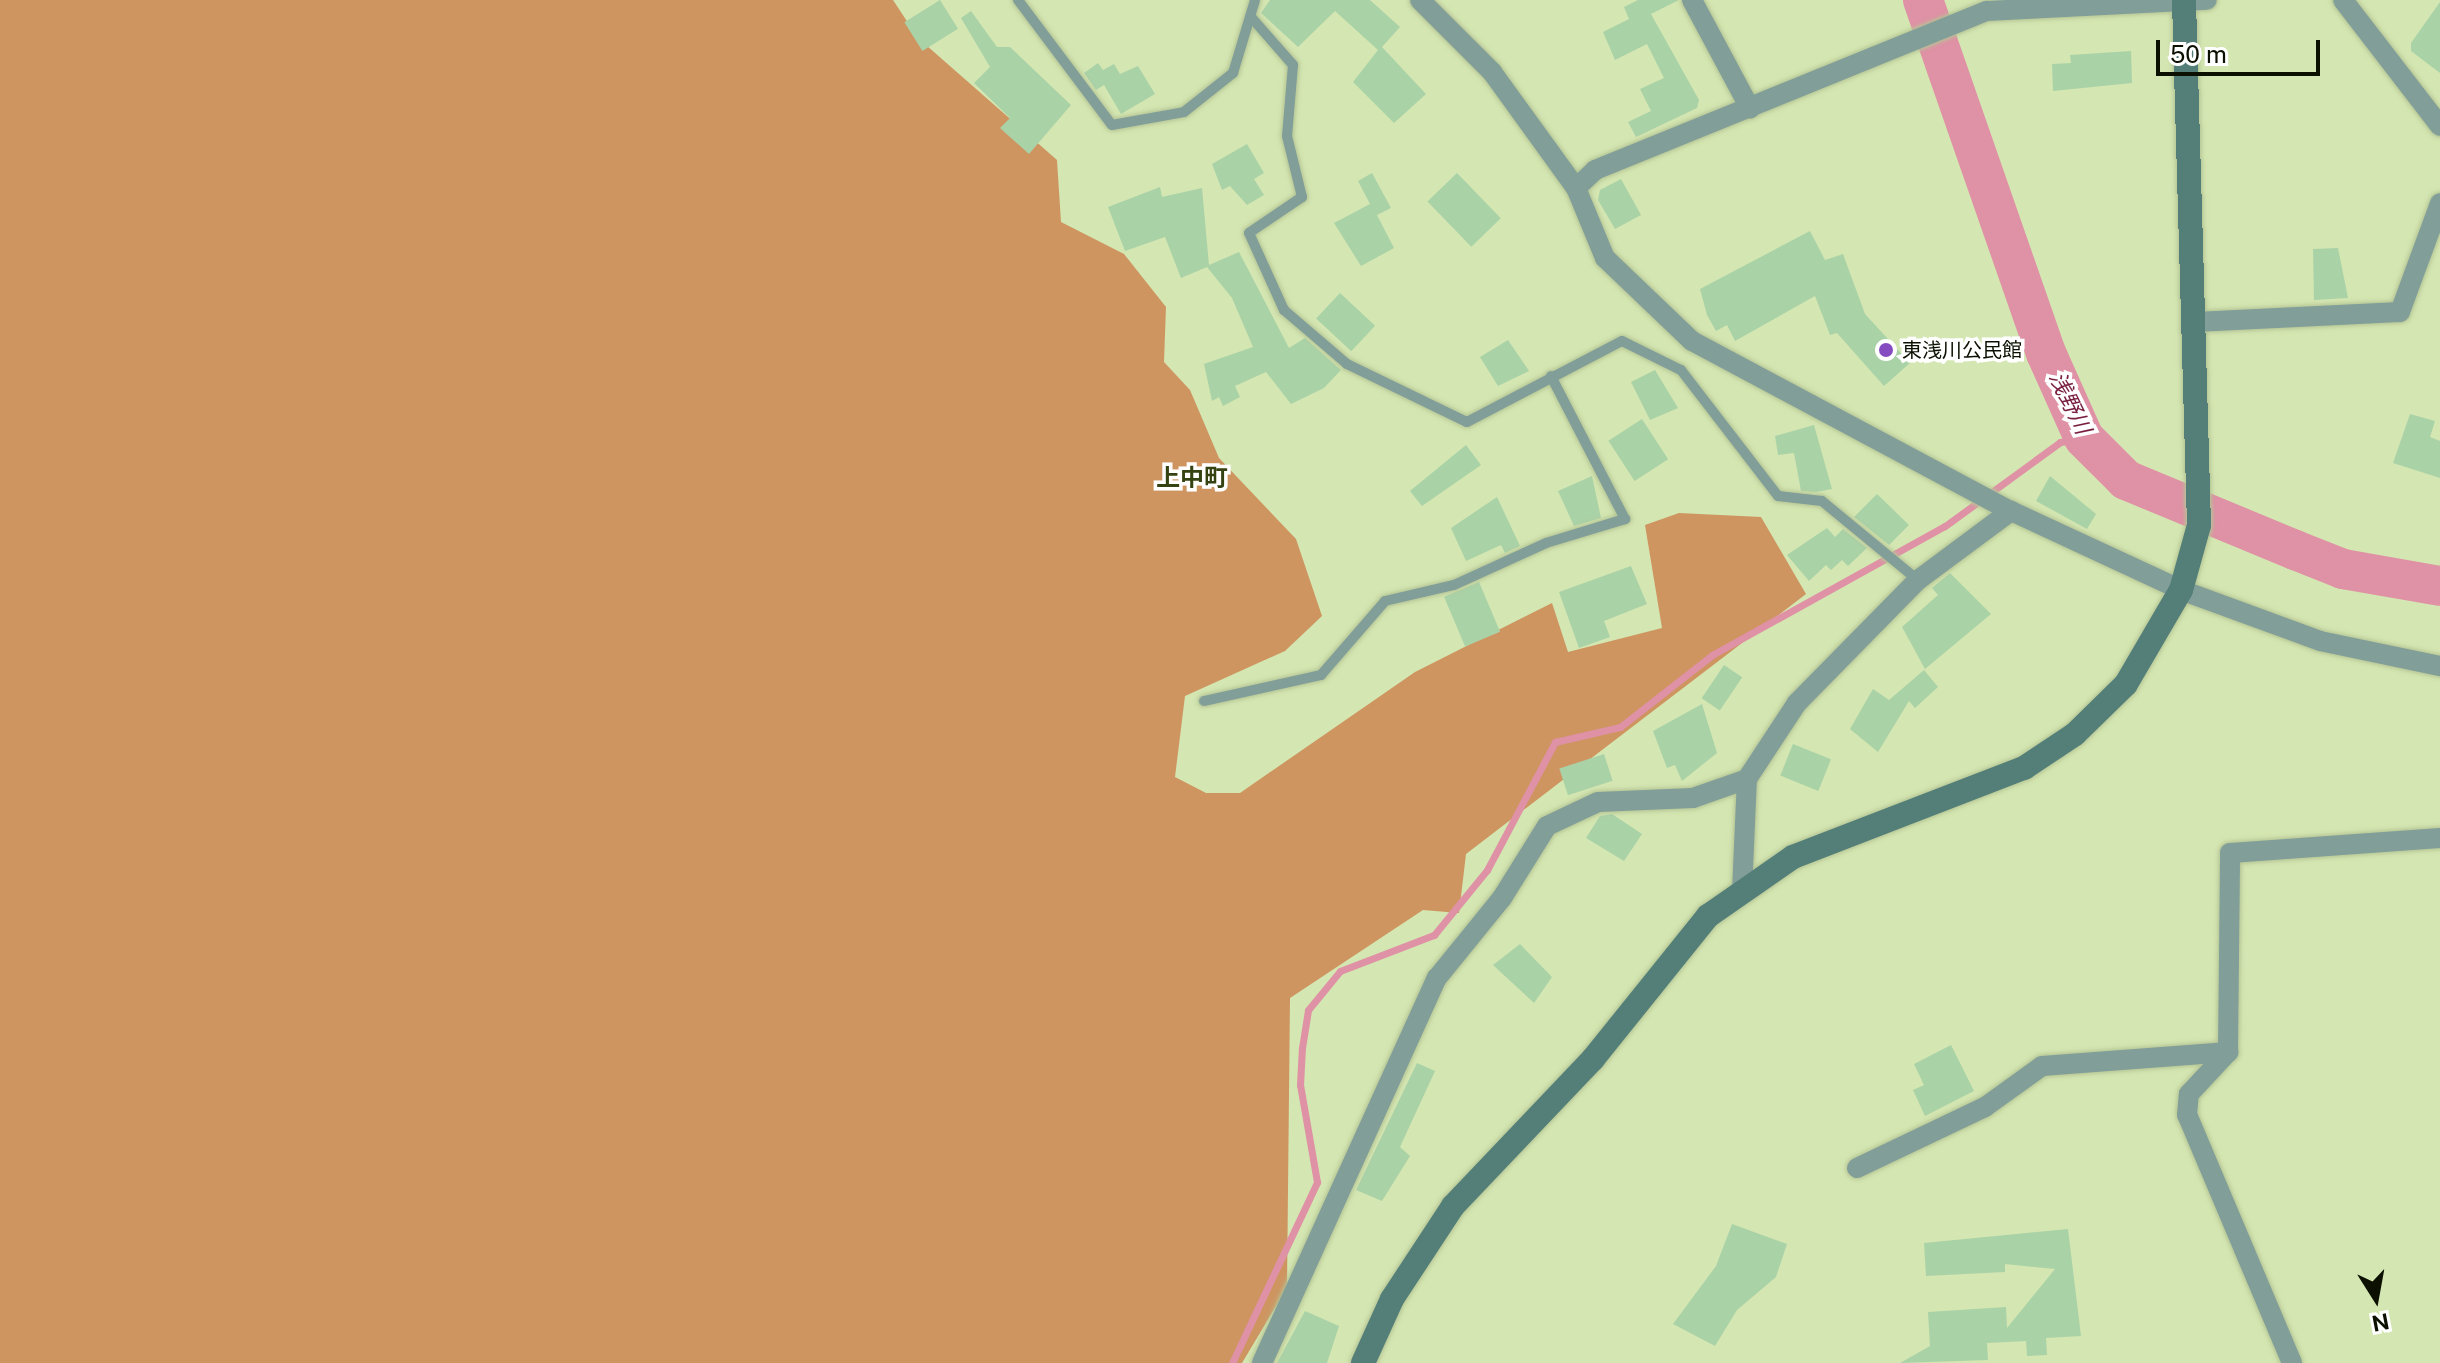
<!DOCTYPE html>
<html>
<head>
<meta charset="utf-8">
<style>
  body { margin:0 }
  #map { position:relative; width:2440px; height:1363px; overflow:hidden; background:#d4e6b1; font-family:"Public Sans","Noto Sans JP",sans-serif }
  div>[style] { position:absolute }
  .forest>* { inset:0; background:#ce9561 }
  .stream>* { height:7px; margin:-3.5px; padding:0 3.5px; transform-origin:3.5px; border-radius:3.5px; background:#df91a5 }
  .river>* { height:40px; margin:-20px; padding:0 20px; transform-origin:20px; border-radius:20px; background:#df91a5 }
  .building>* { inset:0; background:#aad2a7; transform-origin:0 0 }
  .roads { filter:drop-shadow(0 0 2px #b4c495) drop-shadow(0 0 2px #b4c495) }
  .lane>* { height:10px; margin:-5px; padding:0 5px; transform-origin:5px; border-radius:5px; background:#819e99 }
  .street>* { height:20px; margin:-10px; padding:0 10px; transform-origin:10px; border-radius:10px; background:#819e99 }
  .secondary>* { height:24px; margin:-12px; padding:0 12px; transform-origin:12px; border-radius:12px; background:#537f78 }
  .dots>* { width:22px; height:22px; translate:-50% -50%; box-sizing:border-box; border:4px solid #fff; border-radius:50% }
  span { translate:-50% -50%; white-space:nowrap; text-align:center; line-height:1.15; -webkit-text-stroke:7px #fff; paint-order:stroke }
  .poi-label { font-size:20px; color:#0b1001 }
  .left { translate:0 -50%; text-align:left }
  .water-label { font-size:22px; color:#781e3f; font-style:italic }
  .quarter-label { font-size:24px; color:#354211; font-weight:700 }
  .north { position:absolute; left:2336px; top:1259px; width:80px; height:80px; -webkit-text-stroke:6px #fff; paint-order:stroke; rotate:169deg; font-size:22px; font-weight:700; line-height:32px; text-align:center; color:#0b1001 }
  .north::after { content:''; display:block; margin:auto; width:28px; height:36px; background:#0b1001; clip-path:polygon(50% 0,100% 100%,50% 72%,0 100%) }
  .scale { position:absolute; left:2156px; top:40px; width:164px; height:36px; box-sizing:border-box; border:4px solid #0b1001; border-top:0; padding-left:10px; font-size:24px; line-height:28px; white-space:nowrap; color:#0b1001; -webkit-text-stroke:6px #fff; paint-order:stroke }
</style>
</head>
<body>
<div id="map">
  <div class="forest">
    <div style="clip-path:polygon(0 0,893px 0,918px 38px,1057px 160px,1061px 222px,1124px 254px,1166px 307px,1164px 362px,1190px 390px,1219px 458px,1296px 539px,1322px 616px,1285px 651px,1185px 696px,1175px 777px,1206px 793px,1240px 793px,1415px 672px,1552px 603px,1568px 652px,1662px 628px,1645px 525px,1679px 513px,1761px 517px,1806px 594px,1466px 854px,1459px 913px,1423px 910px,1290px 998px,1287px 1288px,1242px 1363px,0 1363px)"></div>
  </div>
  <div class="stream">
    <div style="left:1232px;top:1363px;width:200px;rotate:-64.8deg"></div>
    <div style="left:1317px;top:1182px;width:98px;rotate:-99.9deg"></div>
    <div style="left:1300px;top:1085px;width:37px;rotate:-87deg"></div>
    <div style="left:1302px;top:1048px;width:38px;rotate:-81deg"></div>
    <div style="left:1308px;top:1010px;width:50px;rotate:-50.6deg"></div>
    <div style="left:1340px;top:971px;width:101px;rotate:-21deg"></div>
    <div style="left:1434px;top:935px;width:84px;rotate:-50.8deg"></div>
    <div style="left:1487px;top:870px;width:145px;rotate:-62deg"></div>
    <div style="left:1555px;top:742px;width:67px;rotate:-13deg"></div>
    <div style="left:1620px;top:727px;width:117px;rotate:-38deg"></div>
    <div style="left:1712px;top:655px;width:266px;rotate:-29deg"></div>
    <div style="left:1945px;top:526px;width:142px;rotate:-36.1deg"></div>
    <div style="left:2060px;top:442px;width:24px;rotate:-9deg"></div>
  </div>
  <div class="river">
    <div style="left:1923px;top:0;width:374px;rotate:70.8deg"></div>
    <div style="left:2046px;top:353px;width:93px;rotate:65.9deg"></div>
    <div style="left:2084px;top:438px;width:59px;rotate:45deg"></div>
    <div style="left:2126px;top:480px;width:183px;rotate:22.5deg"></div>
    <div style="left:2295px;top:550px;width:52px;rotate:21.6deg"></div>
    <div style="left:2343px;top:569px;width:98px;rotate:9.9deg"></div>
  </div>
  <div class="building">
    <div style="left:940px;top:0;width:34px;height:42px;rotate:58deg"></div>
    <div style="clip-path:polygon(1270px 0,1370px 0,1400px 27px,1382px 47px,1426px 94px,1394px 123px,1353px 82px,1378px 50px,1335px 11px,1298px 47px,1261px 13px)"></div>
    <div style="clip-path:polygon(1638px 0,1679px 0,1651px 14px,1699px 100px,1697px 108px,1636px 137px,1628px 122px,1651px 111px,1640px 89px,1664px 78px,1647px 44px,1615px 60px,1603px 32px,1629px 19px,1624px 7px)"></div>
    <div style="clip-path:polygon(2440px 2px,2440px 73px,2411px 51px,2411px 43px)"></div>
    <div style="clip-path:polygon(971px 11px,997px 47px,1010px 47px,1071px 105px,1029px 154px,1000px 128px,1010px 118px,974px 83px,990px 67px,961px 18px)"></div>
    <div style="clip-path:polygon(2131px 51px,2132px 83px,2053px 91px,2052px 64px,2071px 63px,2070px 55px)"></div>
    <div style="clip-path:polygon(1098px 63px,1103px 70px,1114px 64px,1120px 74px,1138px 66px,1155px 94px,1121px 114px,1104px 85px,1096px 90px,1084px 73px)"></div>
    <div style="clip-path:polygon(1247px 144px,1264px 173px,1254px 179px,1264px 195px,1247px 205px,1230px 186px,1222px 190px,1212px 164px)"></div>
    <div style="clip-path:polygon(1372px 173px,1391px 208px,1377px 215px,1394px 248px,1361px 266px,1334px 223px,1370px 204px,1358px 181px)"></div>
    <div style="left:1457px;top:173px;width:63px;height:41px;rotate:46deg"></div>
    <div style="clip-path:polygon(1621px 179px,1641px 215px,1615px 229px,1598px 200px,1600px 190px)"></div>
    <div style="clip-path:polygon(1160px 187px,1162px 197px,1202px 188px,1209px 265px,1239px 252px,1289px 348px,1305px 338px,1341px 370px,1324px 388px,1291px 404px,1266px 372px,1235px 386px,1240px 397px,1223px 406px,1219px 397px,1212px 401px,1204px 364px,1253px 347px,1232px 298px,1207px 267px,1181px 278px,1165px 237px,1125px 251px,1108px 207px)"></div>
    <div style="clip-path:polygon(1810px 231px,1825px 260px,1843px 254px,1865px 314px,1910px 363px,1884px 386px,1837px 333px,1830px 335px,1815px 296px,1735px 341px,1727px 325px,1716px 331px,1707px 315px,1700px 289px)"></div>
    <div style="clip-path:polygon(2338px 248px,2348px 298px,2314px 300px,2313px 249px)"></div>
    <div style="left:1340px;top:293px;width:48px;height:35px;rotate:43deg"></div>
    <div style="clip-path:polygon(1508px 340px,1529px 371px,1498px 386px,1480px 357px)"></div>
    <div style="clip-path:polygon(1655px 370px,1678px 408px,1650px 420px,1631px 382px)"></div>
    <div style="clip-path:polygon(2410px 414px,2435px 421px,2430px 437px,2440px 441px,2440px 478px,2393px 463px)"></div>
    <div style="left:1642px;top:419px;width:48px;height:40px;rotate:57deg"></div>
    <div style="clip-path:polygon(1814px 425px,1832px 489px,1816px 492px,1801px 491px,1794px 453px,1778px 455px,1775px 436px)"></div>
    <div style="clip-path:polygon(1466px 445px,1481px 465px,1422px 506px,1410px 491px)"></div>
    <div style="clip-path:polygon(1592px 476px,1601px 518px,1574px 526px,1558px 491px)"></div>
    <div style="clip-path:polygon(2050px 476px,2096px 514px,2087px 529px,2036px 501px)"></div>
    <div style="clip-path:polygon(1877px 494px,1909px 525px,1889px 545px,1854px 517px)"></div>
    <div style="clip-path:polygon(1497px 497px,1520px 546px,1505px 553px,1501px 545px,1466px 561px,1451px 528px)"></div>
    <div style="clip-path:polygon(1827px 528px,1835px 537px,1843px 529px,1867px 548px,1848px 566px,1842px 560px,1831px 570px,1826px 565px,1809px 581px,1787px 555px)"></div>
    <div style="clip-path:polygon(1631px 566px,1647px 604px,1604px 621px,1610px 637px,1579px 648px,1559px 592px)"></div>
    <div style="clip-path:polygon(1950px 573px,1991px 614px,1925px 669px,1902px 627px,1938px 595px,1932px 588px)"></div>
    <div style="left:1479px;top:582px;width:54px;height:38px;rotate:67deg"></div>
    <div style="left:1724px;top:665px;width:22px;height:40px;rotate:34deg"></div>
    <div style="clip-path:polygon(1924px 670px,1938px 687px,1915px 708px,1909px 701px,1878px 752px,1850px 729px,1873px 689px,1889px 700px)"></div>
    <div style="clip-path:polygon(1702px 704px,1717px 753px,1682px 781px,1675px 765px,1667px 768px,1653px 731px)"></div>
    <div style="left:1793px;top:744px;width:41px;height:34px;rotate:22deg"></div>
    <div style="left:1604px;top:754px;width:28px;height:47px;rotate:72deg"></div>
    <div style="clip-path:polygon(1612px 814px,1642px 834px,1624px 861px,1586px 838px,1600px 816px)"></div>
    <div style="clip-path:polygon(1520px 944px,1552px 977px,1534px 1003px,1493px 965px)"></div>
    <div style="clip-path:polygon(1951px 1045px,1974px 1091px,1925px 1116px,1913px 1090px,1924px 1085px,1914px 1064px)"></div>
    <div style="clip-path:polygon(1417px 1063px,1435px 1071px,1400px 1147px,1410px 1156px,1382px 1201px,1356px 1190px)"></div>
    <div style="clip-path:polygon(1732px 1224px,1787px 1244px,1776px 1277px,1737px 1310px,1715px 1346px,1673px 1324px,1716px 1266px)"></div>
    <div style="clip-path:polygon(2068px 1229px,2081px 1336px,2046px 1338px,2047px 1355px,2027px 1356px,2026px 1341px,1987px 1343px,1988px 1360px,1900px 1363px,1930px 1346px,1928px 1312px,2006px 1307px,2007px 1328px,2055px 1269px,2005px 1264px,2005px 1272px,1926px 1276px,1924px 1243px)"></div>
    <div style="clip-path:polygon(1305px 1311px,1339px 1326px,1327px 1363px,1277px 1363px)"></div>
  </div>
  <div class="roads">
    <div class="lane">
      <div style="left:1018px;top:0;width:156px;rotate:53.1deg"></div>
      <div style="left:1112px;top:125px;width:73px;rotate:-10.2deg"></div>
      <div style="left:1184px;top:112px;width:63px;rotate:-38.5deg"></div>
      <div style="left:1233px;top:73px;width:76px;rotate:-73.2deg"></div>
      <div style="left:1251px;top:17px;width:64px;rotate:48.8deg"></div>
      <div style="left:1293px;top:65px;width:71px;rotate:94.8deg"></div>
      <div style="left:1287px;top:136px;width:63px;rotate:76.2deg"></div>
      <div style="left:1302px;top:197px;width:64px;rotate:145.8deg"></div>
      <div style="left:1249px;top:233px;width:85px;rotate:65.6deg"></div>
      <div style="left:1284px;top:310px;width:83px;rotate:40.6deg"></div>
      <div style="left:1347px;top:364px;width:133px;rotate:25.8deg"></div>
      <div style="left:1467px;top:422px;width:175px;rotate:-27.6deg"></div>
      <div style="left:1622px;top:341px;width:66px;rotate:26.2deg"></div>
      <div style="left:1681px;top:370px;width:159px;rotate:52.4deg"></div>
      <div style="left:1778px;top:496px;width:44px;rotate:6.5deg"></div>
      <div style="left:1822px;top:501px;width:124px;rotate:39.5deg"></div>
      <div style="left:1204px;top:701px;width:120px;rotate:-12.5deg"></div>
      <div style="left:1321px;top:675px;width:98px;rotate:-49.1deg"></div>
      <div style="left:1385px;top:601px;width:71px;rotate:-13.1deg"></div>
      <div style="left:1454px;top:585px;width:101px;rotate:-24.5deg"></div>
      <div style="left:1546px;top:543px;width:83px;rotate:-16.9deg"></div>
      <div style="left:1625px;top:519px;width:161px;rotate:-117.4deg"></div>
    </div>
    <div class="street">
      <div style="left:1420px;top:0;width:102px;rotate:45deg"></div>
      <div style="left:1492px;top:72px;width:143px;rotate:54.1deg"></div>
      <div style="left:1576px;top:188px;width:76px;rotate:67.5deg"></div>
      <div style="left:1605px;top:258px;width:120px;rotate:43.7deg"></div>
      <div style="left:1692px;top:341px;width:361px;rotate:28.1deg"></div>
      <div style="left:2011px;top:511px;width:187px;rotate:24.9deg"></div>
      <div style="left:2181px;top:590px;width:148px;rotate:20.1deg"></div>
      <div style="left:2320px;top:641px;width:123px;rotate:11.8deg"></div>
      <div style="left:1692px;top:0;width:123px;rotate:61.8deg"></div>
      <div style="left:2343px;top:0;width:159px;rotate:52.4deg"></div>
      <div style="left:1576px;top:188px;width:26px;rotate:-43deg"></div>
      <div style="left:1595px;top:170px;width:423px;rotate:-22.1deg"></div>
      <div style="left:1987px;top:11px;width:220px;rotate:-2.9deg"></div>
      <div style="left:2195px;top:322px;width:205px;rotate:-2.8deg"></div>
      <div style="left:2400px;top:312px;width:116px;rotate:-69.8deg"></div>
      <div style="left:1742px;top:892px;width:113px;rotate:-87.5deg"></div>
      <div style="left:1747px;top:779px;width:91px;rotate:-56.7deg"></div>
      <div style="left:1797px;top:703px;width:173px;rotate:-45.5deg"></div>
      <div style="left:1918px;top:580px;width:116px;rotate:-36.6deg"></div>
      <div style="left:1857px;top:1168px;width:142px;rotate:-25.5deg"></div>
      <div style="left:1985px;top:1107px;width:70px;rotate:-35.7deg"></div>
      <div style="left:2042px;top:1066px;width:187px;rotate:-4.3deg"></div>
      <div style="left:1262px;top:1363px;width:423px;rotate:-65.6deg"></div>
      <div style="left:1437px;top:978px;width:103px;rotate:-50.9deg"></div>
      <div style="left:1502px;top:898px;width:85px;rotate:-58deg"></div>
      <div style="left:1547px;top:826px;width:56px;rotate:-25.2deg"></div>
      <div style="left:1598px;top:802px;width:95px;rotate:-2.4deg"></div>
      <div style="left:1693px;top:798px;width:57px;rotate:-19.4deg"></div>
      <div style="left:2292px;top:1363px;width:269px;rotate:-112.9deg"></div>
      <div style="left:2187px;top:1115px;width:21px;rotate:-85deg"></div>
      <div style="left:2189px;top:1094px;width:57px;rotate:-47.1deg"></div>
      <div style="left:2228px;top:1052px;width:199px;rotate:-89.4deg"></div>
      <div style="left:2230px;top:853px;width:211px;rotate:-4.1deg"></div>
    </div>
    <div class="secondary">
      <div style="left:1363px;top:1363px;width:70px;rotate:-65.6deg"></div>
      <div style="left:1392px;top:1299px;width:111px;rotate:-56.7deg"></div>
      <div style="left:1453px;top:1206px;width:203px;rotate:-46.4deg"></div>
      <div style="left:1593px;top:1059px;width:184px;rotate:-51.2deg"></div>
      <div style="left:1708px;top:916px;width:103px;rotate:-34.8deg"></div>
      <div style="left:1793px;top:857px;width:248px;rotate:-21.1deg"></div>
      <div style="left:2024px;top:768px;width:61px;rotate:-33.7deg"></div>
      <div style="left:2075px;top:734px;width:71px;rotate:-44.4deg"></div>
      <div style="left:2126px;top:684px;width:109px;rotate:-59.7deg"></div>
      <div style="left:2181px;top:590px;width:67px;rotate:-74.5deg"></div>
      <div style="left:2199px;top:525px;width:525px;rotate:-91.64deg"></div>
    </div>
  </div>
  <div class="dots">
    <div style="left:1886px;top:350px;background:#854cc2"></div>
  </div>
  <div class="poi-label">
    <span class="left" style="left:1902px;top:350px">東浅川公民館</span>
  </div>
  <div class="water-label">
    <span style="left:2070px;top:403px;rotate:64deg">浅野川</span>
  </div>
  <div class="quarter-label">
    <span style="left:1192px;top:478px">上中町</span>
  </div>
  <div class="north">N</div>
  <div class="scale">50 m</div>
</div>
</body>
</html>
